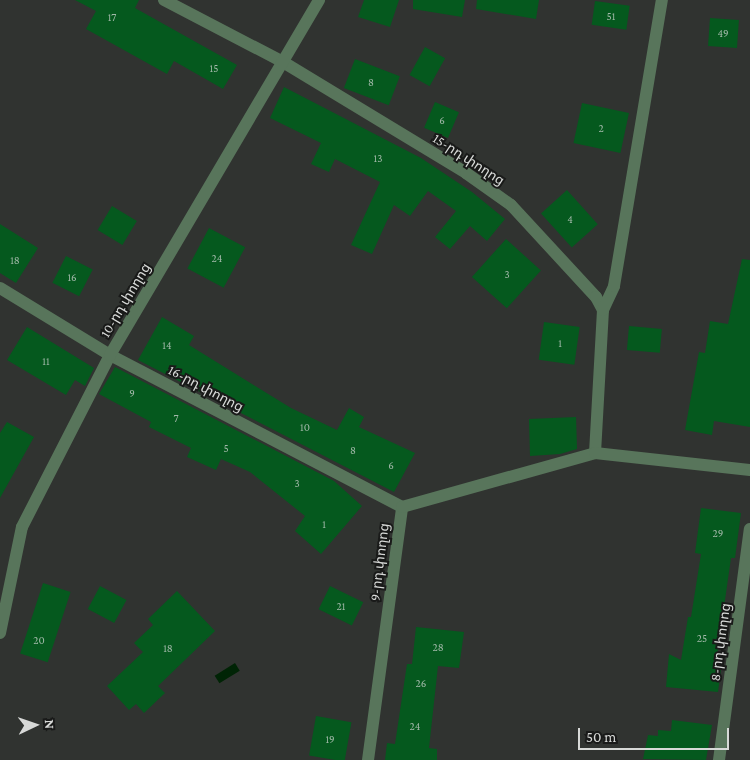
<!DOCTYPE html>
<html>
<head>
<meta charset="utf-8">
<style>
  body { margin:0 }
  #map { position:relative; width:750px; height:760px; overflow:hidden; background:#303330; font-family:"Crimson Pro","Noto Sans Armenian",serif }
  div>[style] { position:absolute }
  .water>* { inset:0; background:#002405; transform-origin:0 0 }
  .building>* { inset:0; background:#05591e; transform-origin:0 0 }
  .minor>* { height:12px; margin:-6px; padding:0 6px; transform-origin:6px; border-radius:6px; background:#58755b }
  span { translate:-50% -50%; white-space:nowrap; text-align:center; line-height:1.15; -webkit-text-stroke:4px #191a19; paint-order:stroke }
  .number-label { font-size:11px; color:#a2b9a9 }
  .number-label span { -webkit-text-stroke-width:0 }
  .street-label { font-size:14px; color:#d7d9d7 }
  .north { position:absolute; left:10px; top:700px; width:50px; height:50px; -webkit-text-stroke:4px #191a19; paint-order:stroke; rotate:87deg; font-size:14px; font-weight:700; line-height:20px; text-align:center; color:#d7d9d7 }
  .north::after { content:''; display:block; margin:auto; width:18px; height:22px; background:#d7d9d7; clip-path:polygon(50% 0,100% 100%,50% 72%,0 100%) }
  .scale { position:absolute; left:578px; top:728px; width:151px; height:22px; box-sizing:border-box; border:2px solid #d7d9d7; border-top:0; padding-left:6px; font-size:15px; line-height:18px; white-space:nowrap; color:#d7d9d7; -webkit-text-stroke:4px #191a19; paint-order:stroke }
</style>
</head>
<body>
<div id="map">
  <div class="water">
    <div style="left:235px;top:663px;width:9px;height:24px;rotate:58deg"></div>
  </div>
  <div class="building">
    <div style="clip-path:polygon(75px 0,139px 0,135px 8px,237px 65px,223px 89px,174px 61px,167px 74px,86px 29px,96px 11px)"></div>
    <div style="clip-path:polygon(364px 0,399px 0,390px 27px,358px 17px)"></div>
    <div style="clip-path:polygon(413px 0,465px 0,462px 17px,413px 9px)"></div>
    <div style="clip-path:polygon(477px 0,539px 0,536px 19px,476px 9px)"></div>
    <div style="left:595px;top:1px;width:35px;height:24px;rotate:8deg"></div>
    <div style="left:710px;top:18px;width:29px;height:28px;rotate:4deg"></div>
    <div style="left:425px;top:47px;width:23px;height:32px;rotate:29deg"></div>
    <div style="left:355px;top:59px;width:48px;height:31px;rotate:21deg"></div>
    <div style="clip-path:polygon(284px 87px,421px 158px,472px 192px,505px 219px,487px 241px,470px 226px,450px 249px,435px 237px,456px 211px,428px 191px,410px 216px,394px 205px,372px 254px,351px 245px,380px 182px,335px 159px,329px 172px,311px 164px,321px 143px,270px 118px)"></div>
    <div style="left:435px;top:102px;width:26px;height:28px;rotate:23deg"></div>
    <div style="left:582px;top:103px;width:48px;height:41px;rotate:12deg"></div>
    <div style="left:567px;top:190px;width:46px;height:35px;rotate:48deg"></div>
    <div style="left:112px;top:206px;width:29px;height:28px;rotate:31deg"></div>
    <div style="clip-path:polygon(0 224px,38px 248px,16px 283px,0 273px)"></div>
    <div style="left:209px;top:228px;width:41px;height:46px;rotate:28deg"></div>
    <div style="left:506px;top:239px;width:47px;height:51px;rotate:42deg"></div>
    <div style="left:66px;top:256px;width:30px;height:30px;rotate:27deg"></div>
    <div style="clip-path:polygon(742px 259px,750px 260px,750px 427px,714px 421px,712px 435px,685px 430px,699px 352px,705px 353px,710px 321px,728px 324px)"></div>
    <div style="clip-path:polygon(162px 317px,194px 336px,189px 345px,291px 408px,337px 430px,349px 408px,364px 417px,359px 427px,415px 453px,394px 492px,138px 360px)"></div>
    <div style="left:544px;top:322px;width:36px;height:38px;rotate:8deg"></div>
    <div style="left:629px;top:326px;width:33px;height:24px;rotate:5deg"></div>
    <div style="clip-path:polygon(27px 327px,94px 368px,85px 386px,75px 380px,66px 395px,7px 360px)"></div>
    <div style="clip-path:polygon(115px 367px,334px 481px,362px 506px,321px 554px,295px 531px,305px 516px,250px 472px,221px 459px,216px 470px,187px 457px,191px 448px,149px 427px,151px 422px,99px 394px)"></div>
    <div style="clip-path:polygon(576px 417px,577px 449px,560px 454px,530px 456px,529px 419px)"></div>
    <div style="clip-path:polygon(7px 422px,34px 437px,0 498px,0 433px)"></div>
    <div style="clip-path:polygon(701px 508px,741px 513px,735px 558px,731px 558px,716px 663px,717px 670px,721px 670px,718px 692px,666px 687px,669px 654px,681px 660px,688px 617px,691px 617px,701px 554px,695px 553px)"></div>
    <div style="left:43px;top:583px;width:29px;height:74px;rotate:18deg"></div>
    <div style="left:100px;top:586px;width:30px;height:26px;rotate:28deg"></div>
    <div style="left:330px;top:586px;width:37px;height:26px;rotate:26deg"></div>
    <div style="clip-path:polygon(177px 591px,215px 631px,158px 686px,165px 693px,144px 713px,136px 704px,129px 710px,107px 686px,143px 652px,134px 643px,153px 625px,148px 619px)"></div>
    <div style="clip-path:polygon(416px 627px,464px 632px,459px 668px,438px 666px,429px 748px,437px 749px,437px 760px,385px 760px,387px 743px,395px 744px,407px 664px,412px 664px)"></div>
    <div style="left:316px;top:716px;width:36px;height:40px;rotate:10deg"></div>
    <div style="clip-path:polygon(672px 720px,712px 725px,706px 760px,643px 759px,648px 735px,658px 736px,658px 730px,671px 731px)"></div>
  </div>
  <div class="minor">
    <div style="left:164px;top:0;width:134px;rotate:27.5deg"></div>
    <div style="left:283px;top:62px;width:214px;rotate:31.2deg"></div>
    <div style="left:466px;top:173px;width:55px;rotate:35.4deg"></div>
    <div style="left:511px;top:205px;width:125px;rotate:47.3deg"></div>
    <div style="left:596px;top:297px;width:15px;rotate:62deg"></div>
    <div style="left:603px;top:310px;width:143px;rotate:93.2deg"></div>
    <div style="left:0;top:288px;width:129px;rotate:31.3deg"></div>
    <div style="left:110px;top:355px;width:329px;rotate:27.5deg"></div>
    <div style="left:603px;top:310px;width:26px;rotate:-65deg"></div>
    <div style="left:614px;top:286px;width:290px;rotate:-80.5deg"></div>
    <div style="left:0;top:633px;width:108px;rotate:-78.3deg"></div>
    <div style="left:22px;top:527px;width:193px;rotate:-62.9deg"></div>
    <div style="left:110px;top:355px;width:412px;rotate:-59.5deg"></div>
    <div style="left:368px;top:760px;width:255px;rotate:-82.3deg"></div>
    <div style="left:402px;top:507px;width:200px;rotate:-15.6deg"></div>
    <div style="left:595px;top:453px;width:156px;rotate:6.3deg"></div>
    <div style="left:719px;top:760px;width:233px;rotate:-82.4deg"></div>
  </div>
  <div class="number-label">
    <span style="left:611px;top:16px">51</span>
    <span style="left:112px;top:17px">17</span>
    <span style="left:723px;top:33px">49</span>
    <span style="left:214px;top:68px">15</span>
    <span style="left:371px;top:82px">8</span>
    <span style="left:442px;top:120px">6</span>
    <span style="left:601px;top:128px">2</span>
    <span style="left:378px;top:158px">13</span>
    <span style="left:570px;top:219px">4</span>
    <span style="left:217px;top:258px">24</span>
    <span style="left:15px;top:260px">18</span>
    <span style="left:507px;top:274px">3</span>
    <span style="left:72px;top:277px">16</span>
    <span style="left:560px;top:343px">1</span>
    <span style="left:167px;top:345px">14</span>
    <span style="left:46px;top:361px">11</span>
    <span style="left:132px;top:393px">9</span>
    <span style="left:176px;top:418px">7</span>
    <span style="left:305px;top:427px">10</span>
    <span style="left:226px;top:448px">5</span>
    <span style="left:353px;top:450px">8</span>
    <span style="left:391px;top:465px">6</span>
    <span style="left:297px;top:483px">3</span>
    <span style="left:324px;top:524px">1</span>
    <span style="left:718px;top:533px">29</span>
    <span style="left:341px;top:606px">21</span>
    <span style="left:702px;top:638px">25</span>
    <span style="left:39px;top:640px">20</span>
    <span style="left:438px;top:647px">28</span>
    <span style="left:168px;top:648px">18</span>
    <span style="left:421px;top:683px">26</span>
    <span style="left:415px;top:726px">24</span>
    <span style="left:330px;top:739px">19</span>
  </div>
  <div class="street-label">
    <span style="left:469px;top:159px;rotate:33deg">15-րդ փողոց</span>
    <span style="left:125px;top:300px;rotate:-59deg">10-րդ փողոց</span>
    <span style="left:206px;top:388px;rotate:28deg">16-րդ փողոց</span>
    <span style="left:379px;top:562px;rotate:-83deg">9-րդ փողոց</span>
    <span style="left:720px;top:642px;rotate:-82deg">8-րդ փողոց</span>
  </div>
  <div class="north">N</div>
  <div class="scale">50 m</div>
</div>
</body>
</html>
